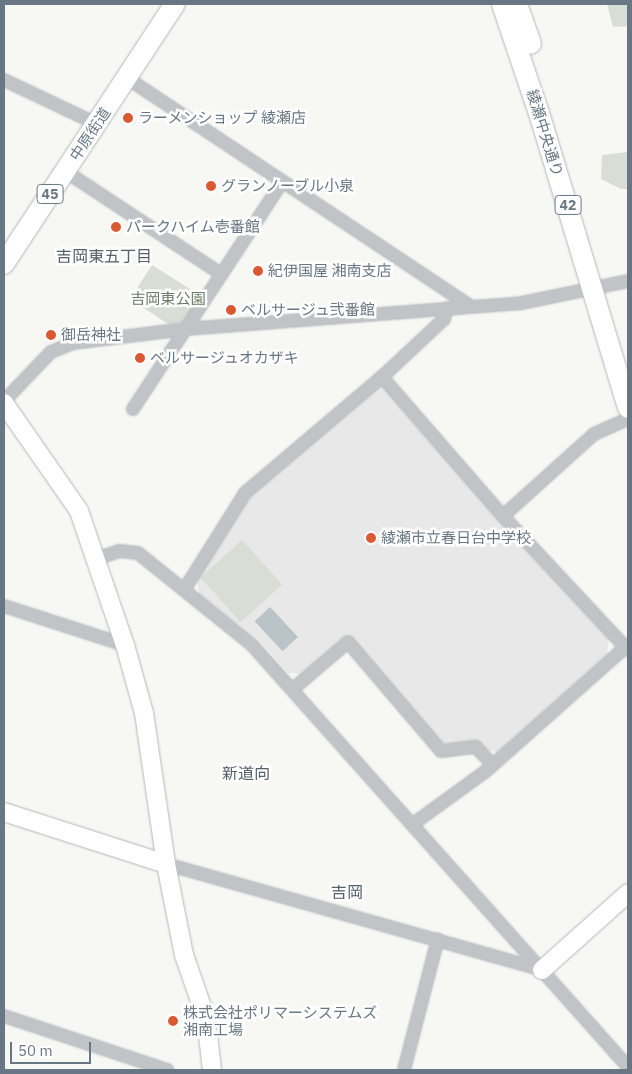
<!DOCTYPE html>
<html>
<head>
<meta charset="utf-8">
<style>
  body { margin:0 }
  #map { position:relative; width:632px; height:1074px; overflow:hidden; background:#f7f7f4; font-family:"IBM Plex Sans","Noto Sans JP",sans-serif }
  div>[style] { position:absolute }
  .built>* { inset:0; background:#e7e8e7 }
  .green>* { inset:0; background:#d8ddd5; transform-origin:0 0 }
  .water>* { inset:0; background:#b9c3c8; transform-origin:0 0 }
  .roads { filter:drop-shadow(0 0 1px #b3b8bc) drop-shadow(0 0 1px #b3b8bc) }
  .street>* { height:12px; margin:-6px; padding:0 6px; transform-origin:6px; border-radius:6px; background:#c0c4c7 }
  .secondary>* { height:18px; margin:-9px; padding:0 9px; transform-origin:9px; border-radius:9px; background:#fff }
  .primary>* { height:20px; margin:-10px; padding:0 10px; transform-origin:10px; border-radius:10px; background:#fff }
  .dots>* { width:14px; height:14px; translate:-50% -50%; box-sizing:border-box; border:2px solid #fff; border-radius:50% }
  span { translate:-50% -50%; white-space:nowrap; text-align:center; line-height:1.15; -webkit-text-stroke:5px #fff; paint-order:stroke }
  .shield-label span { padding:1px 4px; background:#fff; border:1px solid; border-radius:4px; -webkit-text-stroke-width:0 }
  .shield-label { font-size:14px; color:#687783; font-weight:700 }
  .poi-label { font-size:15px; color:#687783 }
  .left { translate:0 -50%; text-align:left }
  .street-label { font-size:15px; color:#687783 }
  .park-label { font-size:15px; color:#6a7b66 }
  .neighbourhood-label { font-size:16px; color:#556069 }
  .frame { position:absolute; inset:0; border:5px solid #687783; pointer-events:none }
  .scale { position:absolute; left:10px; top:1042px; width:81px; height:22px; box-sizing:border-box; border:2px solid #687783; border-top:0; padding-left:6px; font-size:15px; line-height:18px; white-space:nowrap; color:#687783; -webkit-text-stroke:4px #fff; paint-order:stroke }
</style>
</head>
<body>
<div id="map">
  <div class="built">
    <div style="clip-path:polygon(379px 386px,609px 638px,607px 654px,497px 752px,438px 742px,347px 634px,302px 674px,288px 673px,261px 642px,199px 594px,197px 579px,250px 496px)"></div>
  </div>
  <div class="green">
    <div style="clip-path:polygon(607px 4px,628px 4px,628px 26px,613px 27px)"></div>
    <div style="clip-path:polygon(628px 152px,628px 189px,621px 189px,601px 179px,602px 155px)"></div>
    <div style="clip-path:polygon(152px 265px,201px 296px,183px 322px,168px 324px,130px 299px)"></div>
    <div style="left:242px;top:540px;width:60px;height:56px;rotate:48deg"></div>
  </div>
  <div class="water">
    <div style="left:270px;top:607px;width:41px;height:21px;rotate:47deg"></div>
  </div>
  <div class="roads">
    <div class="street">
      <div style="left:127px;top:78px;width:412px;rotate:33.6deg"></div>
      <div style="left:4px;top:80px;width:103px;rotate:25.3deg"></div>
      <div style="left:65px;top:171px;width:187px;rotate:33.4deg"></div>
      <div style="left:382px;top:377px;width:184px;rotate:49deg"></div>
      <div style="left:503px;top:516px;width:183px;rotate:47deg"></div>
      <div style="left:4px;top:401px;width:68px;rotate:-46.2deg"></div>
      <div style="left:51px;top:352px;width:24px;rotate:-22deg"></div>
      <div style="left:73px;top:343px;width:113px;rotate:-7.1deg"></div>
      <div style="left:185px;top:329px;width:338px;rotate:-4.4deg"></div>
      <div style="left:522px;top:303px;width:108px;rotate:-11.7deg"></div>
      <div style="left:133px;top:409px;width:272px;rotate:-56.7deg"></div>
      <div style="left:503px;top:516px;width:122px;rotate:-42deg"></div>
      <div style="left:594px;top:434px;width:37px;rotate:-24deg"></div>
      <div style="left:95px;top:559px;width:25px;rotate:-18deg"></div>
      <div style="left:119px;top:551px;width:19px;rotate:6deg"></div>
      <div style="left:138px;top:553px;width:146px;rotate:38.9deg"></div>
      <div style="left:252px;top:645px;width:565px;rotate:48.3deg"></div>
      <div style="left:184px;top:590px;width:115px;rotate:-57.8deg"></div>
      <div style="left:245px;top:493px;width:180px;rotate:-40.3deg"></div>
      <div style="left:382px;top:377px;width:85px;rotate:-43.1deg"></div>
      <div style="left:444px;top:319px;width:11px;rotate:-75deg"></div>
      <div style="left:4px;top:606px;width:127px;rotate:17.9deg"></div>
      <div style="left:293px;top:689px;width:72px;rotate:-40.5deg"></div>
      <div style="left:348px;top:642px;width:143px;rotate:49.5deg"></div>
      <div style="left:441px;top:751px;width:35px;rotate:-7deg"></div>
      <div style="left:476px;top:747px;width:23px;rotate:47deg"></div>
      <div style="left:413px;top:824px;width:90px;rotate:-36deg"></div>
      <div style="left:486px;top:771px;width:190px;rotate:-41.6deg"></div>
      <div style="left:166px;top:864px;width:388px;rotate:15.7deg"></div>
      <div style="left:4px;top:1016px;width:172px;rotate:18.3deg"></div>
      <div style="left:404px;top:1070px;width:135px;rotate:-75.5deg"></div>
    </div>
    <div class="secondary">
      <div style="left:4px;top:403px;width:131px;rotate:55.2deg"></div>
      <div style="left:79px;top:511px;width:142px;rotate:71.1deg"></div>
      <div style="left:125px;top:645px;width:71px;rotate:74.4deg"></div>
      <div style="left:144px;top:713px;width:153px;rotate:81.7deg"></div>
      <div style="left:166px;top:864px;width:93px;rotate:78.8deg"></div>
      <div style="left:184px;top:955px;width:67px;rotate:70.8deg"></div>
      <div style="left:206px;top:1018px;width:52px;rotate:83.4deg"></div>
      <div style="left:4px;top:812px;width:170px;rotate:17.8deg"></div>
      <div style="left:542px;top:970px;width:115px;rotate:-41.8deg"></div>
    </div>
    <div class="primary">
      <div style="left:502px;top:4px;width:115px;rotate:71.3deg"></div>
      <div style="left:539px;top:113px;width:308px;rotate:73.2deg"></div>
      <div style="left:517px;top:4px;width:42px;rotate:70.7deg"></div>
      <div style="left:4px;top:264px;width:311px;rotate:-56.7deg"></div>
    </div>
  </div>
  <div class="dots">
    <div style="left:128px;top:118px;background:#d95a32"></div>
    <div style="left:211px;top:186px;background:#d95a32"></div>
    <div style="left:116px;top:227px;background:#d95a32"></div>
    <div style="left:258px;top:271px;background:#d95a32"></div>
    <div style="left:231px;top:310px;background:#d95a32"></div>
    <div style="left:51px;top:335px;background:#d95a32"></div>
    <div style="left:140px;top:358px;background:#d95a32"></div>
    <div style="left:371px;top:538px;background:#d95a32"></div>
    <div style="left:173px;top:1021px;background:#d95a32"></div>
  </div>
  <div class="shield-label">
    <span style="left:50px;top:194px">45</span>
    <span style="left:568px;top:205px">42</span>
  </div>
  <div class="poi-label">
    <span class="left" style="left:138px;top:118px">ラーメンショップ 綾瀬店</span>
    <span class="left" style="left:221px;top:186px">グランノーブル小泉</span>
    <span class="left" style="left:126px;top:227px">パークハイム壱番館</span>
    <span class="left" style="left:268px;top:271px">紀伊国屋 湘南支店</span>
    <span class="left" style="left:241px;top:310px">ベルサージュ弐番館</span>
    <span class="left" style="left:61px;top:335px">御岳神社</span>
    <span class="left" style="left:150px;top:358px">ベルサージュオカザキ</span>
    <span class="left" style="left:381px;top:538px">綾瀬市立春日台中学校</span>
    <span class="left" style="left:183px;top:1021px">株式会社ポリマーシステムズ<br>湘南工場</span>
  </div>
  <div class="street-label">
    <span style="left:545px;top:133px;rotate:73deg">綾瀬中央通り</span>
    <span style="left:90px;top:134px;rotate:-56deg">中原街道</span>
  </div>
  <div class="park-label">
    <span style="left:168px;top:299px">吉岡東公園</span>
  </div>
  <div class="neighbourhood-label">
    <span style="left:104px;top:256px">吉岡東五丁目</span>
    <span style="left:246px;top:773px">新道向</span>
    <span style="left:347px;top:892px">吉岡</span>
  </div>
  <div class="frame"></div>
  <div class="scale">50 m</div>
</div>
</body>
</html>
